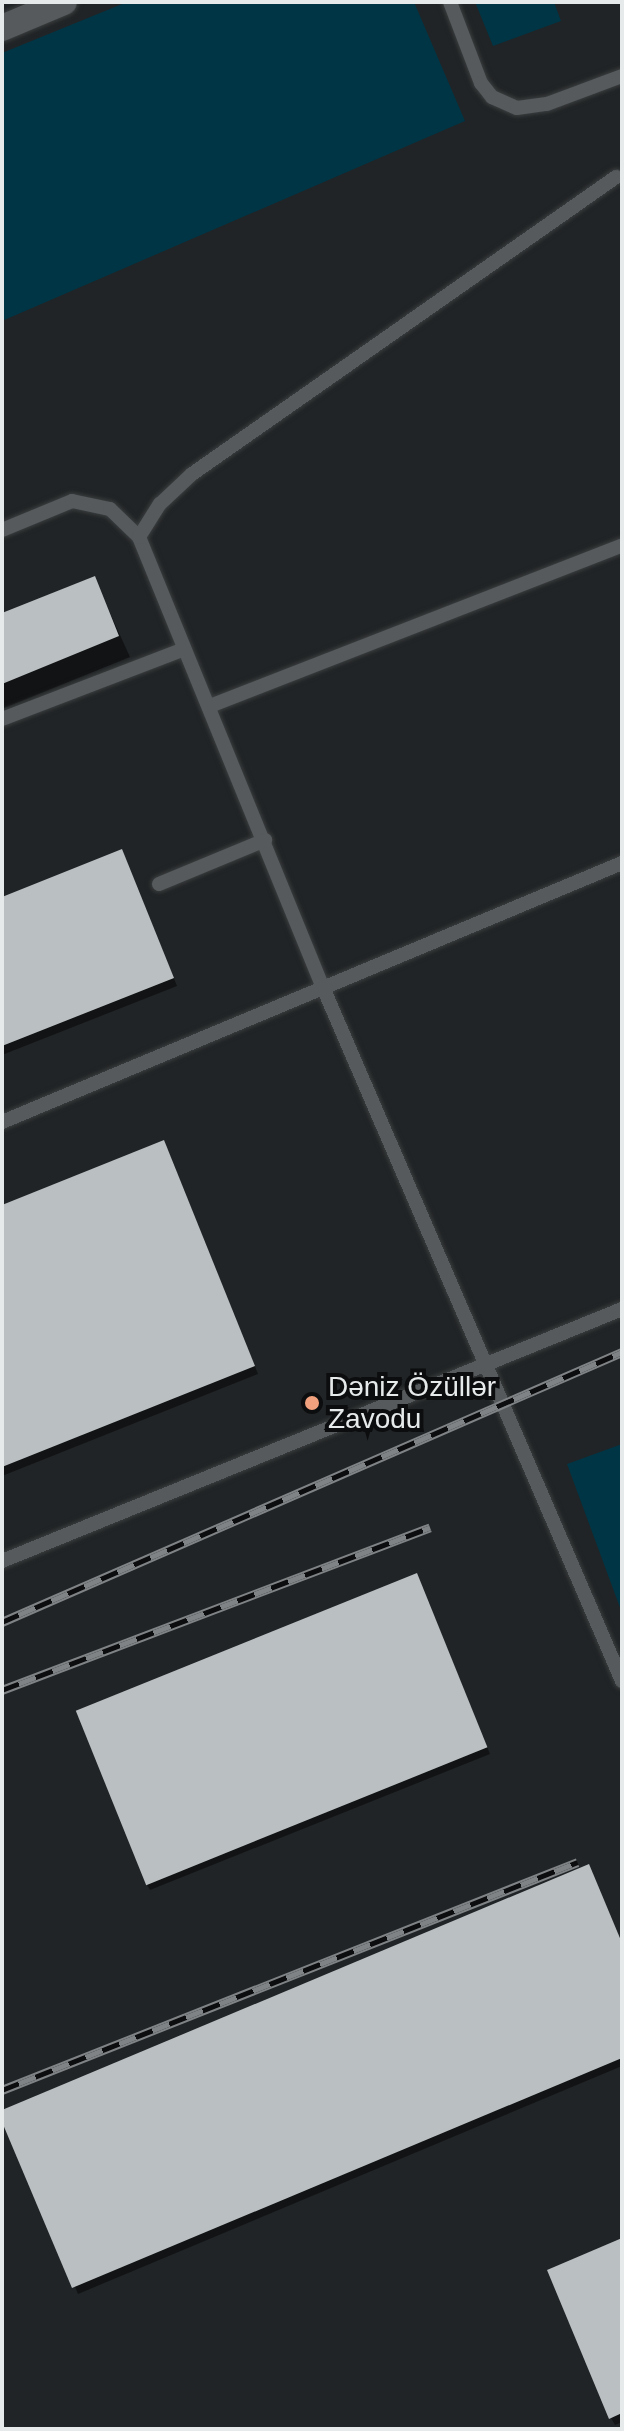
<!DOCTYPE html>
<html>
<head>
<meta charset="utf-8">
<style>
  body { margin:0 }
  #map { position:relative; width:624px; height:2431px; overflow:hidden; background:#212426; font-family:Helvetica,sans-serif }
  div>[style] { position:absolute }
  .green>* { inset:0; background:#003545 }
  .shadow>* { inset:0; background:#0007 }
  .building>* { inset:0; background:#babfc1; transform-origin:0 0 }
  .roads { filter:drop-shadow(0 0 2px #3b3e3f) drop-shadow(0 0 2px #3b3e3f) }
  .lane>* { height:14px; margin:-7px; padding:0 7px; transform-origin:7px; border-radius:7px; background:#565a5c }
  .street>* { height:26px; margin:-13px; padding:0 13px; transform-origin:13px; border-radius:13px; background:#565a5c }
  .rail>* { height:9px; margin-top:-4.5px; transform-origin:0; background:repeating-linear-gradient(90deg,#0c0d0e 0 18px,#808385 0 36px); box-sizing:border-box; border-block:2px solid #808385 }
  .dots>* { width:22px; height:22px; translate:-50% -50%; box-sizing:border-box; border:4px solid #0c0d0e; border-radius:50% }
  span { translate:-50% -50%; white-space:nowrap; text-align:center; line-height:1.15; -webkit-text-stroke:8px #0c0d0e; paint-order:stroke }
  .poi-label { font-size:28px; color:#e7eaeb }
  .left { translate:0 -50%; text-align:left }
  .frame { position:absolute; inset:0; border:4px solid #e7eaeb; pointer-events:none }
</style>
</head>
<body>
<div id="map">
  <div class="green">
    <div style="clip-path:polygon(127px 2px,414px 2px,465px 121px,2px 321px,2px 53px)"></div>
    <div style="clip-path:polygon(475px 2px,554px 2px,561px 21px,493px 46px)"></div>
    <div style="clip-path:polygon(622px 1444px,622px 1613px,567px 1464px)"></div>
  </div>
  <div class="shadow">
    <div style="clip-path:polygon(94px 578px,130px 657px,2px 709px,2px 615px)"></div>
    <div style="clip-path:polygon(125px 858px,177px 986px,2px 1055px,2px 899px)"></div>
    <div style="clip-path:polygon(168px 1150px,258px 1374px,2px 1476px,2px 1207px)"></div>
    <div style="clip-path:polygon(420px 1582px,490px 1754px,150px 1890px,146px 1883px)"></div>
    <div style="clip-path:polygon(622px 1945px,622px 2066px,78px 2294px,2px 2112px)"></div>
    <div style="clip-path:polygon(622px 2241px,622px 2422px,615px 2425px,611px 2418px)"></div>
  </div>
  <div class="building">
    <div style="clip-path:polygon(95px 576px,119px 636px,2px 684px,2px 613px)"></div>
    <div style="clip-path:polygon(122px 849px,174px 978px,2px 1046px,2px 897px)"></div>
    <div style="clip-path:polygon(164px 1140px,255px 1366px,2px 1467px,2px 1205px)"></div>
    <div style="left:417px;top:1573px;width:188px;height:368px;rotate:68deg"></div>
    <div style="clip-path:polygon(589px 1864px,622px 1943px,622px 2058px,72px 2288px,2px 2122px,2px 2110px)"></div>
    <div style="clip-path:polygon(622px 2238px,622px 2413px,609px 2419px,547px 2270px)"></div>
  </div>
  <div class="roads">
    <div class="lane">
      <div style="left:450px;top:2px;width:87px;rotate:69.1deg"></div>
      <div style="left:481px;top:83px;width:18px;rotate:52deg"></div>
      <div style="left:492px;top:97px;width:27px;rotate:24deg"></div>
      <div style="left:517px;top:108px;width:30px;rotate:-8deg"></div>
      <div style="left:547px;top:104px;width:80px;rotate:-20.5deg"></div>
      <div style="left:2px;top:530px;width:76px;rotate:-22.5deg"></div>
      <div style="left:72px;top:501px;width:39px;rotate:12deg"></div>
      <div style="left:110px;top:509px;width:40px;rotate:44deg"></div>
      <div style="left:139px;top:537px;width:484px;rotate:67.8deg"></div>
      <div style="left:322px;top:985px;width:758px;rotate:66.68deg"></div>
      <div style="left:139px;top:537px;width:39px;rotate:-58deg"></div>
      <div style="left:160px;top:504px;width:44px;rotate:-43.2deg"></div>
      <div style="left:192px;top:474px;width:518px;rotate:-35.01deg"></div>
      <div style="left:210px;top:706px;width:442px;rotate:-21.3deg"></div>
      <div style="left:2px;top:719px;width:195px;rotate:-21deg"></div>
      <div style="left:159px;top:884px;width:115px;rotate:-22.5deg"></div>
      <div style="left:2px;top:1122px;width:672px;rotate:-22.67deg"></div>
      <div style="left:2px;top:1561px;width:669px;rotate:-22.12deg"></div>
    </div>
    <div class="street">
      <div style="left:2px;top:28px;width:67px;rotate:-22.8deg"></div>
    </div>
  </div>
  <div class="rail">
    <div style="left:2px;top:1622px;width:676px;rotate:-23.53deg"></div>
    <div style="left:2px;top:1690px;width:458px;rotate:-20.8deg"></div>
    <div style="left:2px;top:2090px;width:619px;rotate:-21.6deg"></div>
  </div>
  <div class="dots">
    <div style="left:312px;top:1403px;background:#f1a17d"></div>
  </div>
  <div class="poi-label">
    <span class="left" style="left:328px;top:1403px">Dəniz Özüllər<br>Zavodu</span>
  </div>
  <div class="frame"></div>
</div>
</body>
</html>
